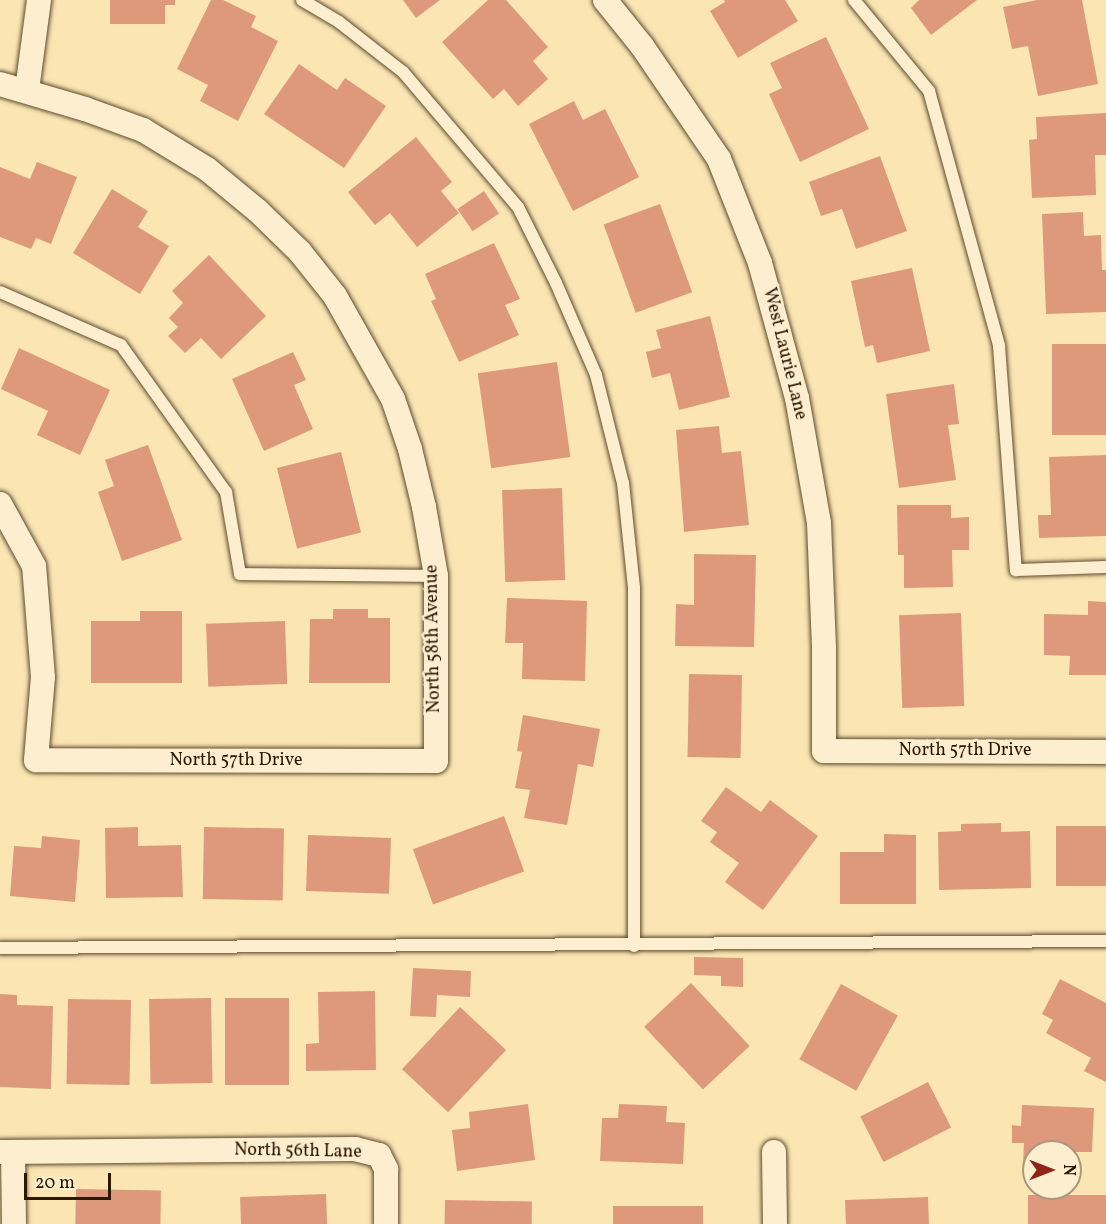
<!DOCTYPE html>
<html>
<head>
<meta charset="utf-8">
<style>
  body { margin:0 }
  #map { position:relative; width:1106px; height:1224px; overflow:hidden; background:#fbe5b3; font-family:Vollkorn,serif }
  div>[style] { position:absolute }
  .building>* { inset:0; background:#de997d; transform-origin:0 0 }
  .roads { filter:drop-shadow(0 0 2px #5e4b2e) drop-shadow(0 0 2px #5e4b2e) }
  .lane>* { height:12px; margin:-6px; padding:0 6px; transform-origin:6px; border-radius:6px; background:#fceece }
  .street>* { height:24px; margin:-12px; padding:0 12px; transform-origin:12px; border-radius:12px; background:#fceece }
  span { translate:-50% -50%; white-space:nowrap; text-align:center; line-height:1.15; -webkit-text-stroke:5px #fceece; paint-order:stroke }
  .street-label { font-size:18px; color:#2a1801 }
  .north { position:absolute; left:1022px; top:1140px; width:60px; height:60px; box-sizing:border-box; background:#fceece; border:2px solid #a8987c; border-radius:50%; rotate:90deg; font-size:16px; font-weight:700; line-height:24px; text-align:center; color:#2a1801 }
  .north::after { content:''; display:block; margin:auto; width:21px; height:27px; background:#8f2418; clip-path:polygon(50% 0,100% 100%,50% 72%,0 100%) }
  .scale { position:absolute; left:24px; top:1173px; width:87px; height:27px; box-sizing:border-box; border:3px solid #2a1801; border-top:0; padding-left:8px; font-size:18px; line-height:21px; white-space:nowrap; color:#2a1801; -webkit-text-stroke:4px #fceece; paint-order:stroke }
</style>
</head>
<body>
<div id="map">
  <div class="building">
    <div style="clip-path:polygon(110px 0,175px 0,175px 5px,165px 5px,165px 24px,110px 24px)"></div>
    <div style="clip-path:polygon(211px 0,223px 0,256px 16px,251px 27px,278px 41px,238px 121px,200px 101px,208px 85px,177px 69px)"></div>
    <div style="clip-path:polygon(403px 0,440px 0,416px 18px)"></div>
    <div style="clip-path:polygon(488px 0,506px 0,548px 47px,533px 61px,548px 79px,518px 106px,504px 89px,493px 99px,442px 42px)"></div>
    <div style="clip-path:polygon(724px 0,785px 0,798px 21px,738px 58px,710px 11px,725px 2px)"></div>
    <div style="clip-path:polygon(919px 0,977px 0,931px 35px,911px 8px)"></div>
    <div style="clip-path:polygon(1037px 0,1082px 0,1098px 84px,1038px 96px,1028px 46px,1012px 49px,1003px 7px)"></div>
    <div style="clip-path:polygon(826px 37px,869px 129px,800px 162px,769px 94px,782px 88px,770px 63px)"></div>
    <div style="clip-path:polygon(299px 64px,337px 90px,345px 78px,386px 106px,344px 168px,264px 114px)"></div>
    <div style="clip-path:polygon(574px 101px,583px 120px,605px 109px,639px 177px,573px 211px,529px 124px)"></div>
    <div style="clip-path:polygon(1106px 113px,1106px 155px,1095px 155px,1096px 195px,1032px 198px,1029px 140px,1037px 139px,1036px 117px)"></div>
    <div style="clip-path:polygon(416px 137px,452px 182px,441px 191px,459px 213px,417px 247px,390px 213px,375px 225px,348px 192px)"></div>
    <div style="clip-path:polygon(880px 156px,907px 231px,856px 249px,842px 209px,821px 216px,809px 182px)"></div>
    <div style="clip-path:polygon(37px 162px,77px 177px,51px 244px,36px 238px,31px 249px,0 237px,0 167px,30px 179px)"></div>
    <div style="clip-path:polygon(112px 189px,148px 211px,138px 227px,169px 246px,140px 294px,73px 253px)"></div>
    <div style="left:484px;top:191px;width:27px;height:32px;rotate:56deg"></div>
    <div style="left:660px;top:204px;width:94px;height:60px;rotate:70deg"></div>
    <div style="clip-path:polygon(1083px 212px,1084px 236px,1101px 235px,1102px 270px,1106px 270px,1106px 312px,1046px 314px,1042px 214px)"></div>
    <div style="clip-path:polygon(494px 243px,520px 299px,505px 305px,519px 335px,459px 362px,431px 301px,436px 299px,425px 274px)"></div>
    <div style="clip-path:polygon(209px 255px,266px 316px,221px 359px,201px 338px,185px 353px,168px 336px,178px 327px,169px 318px,183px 303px,172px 291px)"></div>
    <div style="clip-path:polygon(912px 268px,930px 351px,877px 363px,873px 345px,865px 347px,851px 281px)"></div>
    <div style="clip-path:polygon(710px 316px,730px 397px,679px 410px,670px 373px,652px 378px,646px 352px,661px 348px,656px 330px)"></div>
    <div style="left:1106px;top:344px;width:91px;height:54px;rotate:90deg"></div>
    <div style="clip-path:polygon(19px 348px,110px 390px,80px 455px,37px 435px,48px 411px,1px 389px)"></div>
    <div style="clip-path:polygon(293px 352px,306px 380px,294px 385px,313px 429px,264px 451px,232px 379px)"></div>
    <div style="left:557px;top:362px;width:96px;height:80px;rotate:82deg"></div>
    <div style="clip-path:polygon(954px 384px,959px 424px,948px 425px,956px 480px,899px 488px,886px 394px)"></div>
    <div style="clip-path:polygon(719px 426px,722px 453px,741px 451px,749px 525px,684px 532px,676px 430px)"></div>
    <div style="clip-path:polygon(148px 445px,182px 540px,122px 561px,98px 492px,114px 486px,105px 460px)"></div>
    <div style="left:341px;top:452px;width:83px;height:66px;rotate:76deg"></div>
    <div style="clip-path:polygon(1106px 455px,1106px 536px,1039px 538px,1038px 515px,1051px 515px,1049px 457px)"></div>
    <div style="left:562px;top:488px;width:92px;height:60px;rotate:88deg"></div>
    <div style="clip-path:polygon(897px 505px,951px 505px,951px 518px,969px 517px,969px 550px,952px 550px,953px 587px,904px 588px,904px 555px,898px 555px)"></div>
    <div style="clip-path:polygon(694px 554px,756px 555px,754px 647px,675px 646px,676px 604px,694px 605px)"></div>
    <div style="clip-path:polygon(507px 598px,587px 601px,585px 681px,522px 679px,523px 643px,505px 643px)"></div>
    <div style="clip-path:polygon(1088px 601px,1106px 602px,1106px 675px,1069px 675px,1070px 656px,1044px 655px,1044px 614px,1088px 615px)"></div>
    <div style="clip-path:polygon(333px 609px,368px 609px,368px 618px,390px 618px,390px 683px,309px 683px,310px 619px,333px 619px)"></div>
    <div style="clip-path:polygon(140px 611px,182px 611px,182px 683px,91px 683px,91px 621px,140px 621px)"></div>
    <div style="left:961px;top:613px;width:93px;height:62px;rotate:88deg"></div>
    <div style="left:285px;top:621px;width:63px;height:79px;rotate:88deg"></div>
    <div style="left:689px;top:674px;width:53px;height:83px;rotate:1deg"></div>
    <div style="clip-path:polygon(523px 715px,600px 729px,593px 767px,578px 764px,567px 825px,524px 818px,530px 790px,515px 788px,522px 752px,517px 751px)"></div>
    <div style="clip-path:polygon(726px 787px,761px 812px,770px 800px,818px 836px,763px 910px,725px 882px,739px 863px,710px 842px,717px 832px,701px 821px)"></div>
    <div style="left:504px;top:816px;width:59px;height:97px;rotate:70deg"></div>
    <div style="clip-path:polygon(1001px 823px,1001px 832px,1030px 831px,1031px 888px,939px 890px,938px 832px,961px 831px,961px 824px)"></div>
    <div style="left:1106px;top:826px;width:60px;height:50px;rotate:90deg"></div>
    <div style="clip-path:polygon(138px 827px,138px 846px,181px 845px,183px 897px,106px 898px,105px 828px)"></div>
    <div style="left:204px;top:827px;width:80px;height:72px;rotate:1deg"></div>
    <div style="clip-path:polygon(884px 834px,916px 835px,916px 904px,840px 904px,840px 852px,884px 852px)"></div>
    <div style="left:308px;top:835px;width:83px;height:56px;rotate:2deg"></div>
    <div style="clip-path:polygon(42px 836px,80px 840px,75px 902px,10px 896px,14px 846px,41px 848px)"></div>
    <div style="clip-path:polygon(694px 957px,743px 958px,743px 987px,721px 986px,721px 976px,694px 975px)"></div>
    <div style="clip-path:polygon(413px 968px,471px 971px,470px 997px,437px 995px,436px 1017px,410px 1016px)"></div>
    <div style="clip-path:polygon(1060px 979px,1106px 1003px,1106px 1082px,1084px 1071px,1091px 1058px,1046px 1033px,1053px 1020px,1042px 1014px)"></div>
    <div style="left:691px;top:983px;width:86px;height:64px;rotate:47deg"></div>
    <div style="left:841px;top:984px;width:65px;height:86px;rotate:29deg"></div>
    <div style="clip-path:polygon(375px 991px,376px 1070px,306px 1071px,306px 1044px,319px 1043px,318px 992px)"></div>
    <div style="clip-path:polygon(0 994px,17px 995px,17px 1005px,53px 1006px,51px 1089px,0 1087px)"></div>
    <div style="left:211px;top:998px;width:85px;height:62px;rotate:89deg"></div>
    <div style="left:225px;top:998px;width:64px;height:87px"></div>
    <div style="left:68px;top:999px;width:63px;height:85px;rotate:1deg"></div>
    <div style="left:460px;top:1007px;width:63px;height:85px;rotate:43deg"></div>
    <div style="left:928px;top:1082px;width:51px;height:76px;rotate:63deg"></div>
    <div style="clip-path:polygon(528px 1104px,535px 1160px,457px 1171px,452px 1130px,470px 1128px,469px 1112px)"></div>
    <div style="clip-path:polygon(619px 1104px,667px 1106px,666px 1122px,685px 1123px,683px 1164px,600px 1161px,602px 1118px,618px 1118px)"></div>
    <div style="clip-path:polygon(1022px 1105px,1094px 1108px,1092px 1152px,1034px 1152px,1034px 1162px,1023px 1162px,1024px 1143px,1012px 1143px,1012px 1125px,1021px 1126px)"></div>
    <div style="left:76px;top:1189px;width:85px;height:35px;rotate:1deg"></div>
    <div style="left:326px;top:1194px;width:30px;height:86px;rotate:88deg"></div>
    <div style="left:1106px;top:1195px;width:29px;height:78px;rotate:90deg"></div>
    <div style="left:928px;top:1197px;width:27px;height:83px;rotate:88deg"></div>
    <div style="left:445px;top:1200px;width:87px;height:24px;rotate:1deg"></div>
    <div style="left:613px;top:1206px;width:90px;height:18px"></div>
  </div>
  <div class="roads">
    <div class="lane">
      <div style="left:302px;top:0;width:43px;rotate:30.7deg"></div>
      <div style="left:339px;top:22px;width:81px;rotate:38deg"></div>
      <div style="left:403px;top:72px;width:177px;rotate:49.6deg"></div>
      <div style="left:518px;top:207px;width:85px;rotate:63.4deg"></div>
      <div style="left:556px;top:283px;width:100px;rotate:66.5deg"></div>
      <div style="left:596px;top:375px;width:111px;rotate:76deg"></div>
      <div style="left:623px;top:483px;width:106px;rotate:84deg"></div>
      <div style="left:634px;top:588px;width:358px;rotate:90deg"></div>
      <div style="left:854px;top:0;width:118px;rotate:50.5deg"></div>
      <div style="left:929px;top:91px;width:264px;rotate:74.6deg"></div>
      <div style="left:999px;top:346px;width:225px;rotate:85.7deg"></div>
      <div style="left:1016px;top:570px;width:90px;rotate:-1.9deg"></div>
      <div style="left:0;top:292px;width:132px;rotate:23.7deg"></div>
      <div style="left:121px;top:345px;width:181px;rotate:54.5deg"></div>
      <div style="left:226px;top:492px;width:83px;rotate:80.3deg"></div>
      <div style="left:240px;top:574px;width:196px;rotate:0.6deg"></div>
      <div style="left:0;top:948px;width:1106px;rotate:-0.36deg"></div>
    </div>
    <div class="street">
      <div style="left:605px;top:0;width:59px;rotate:51.2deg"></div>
      <div style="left:642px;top:46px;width:137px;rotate:55.7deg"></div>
      <div style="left:719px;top:159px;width:112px;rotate:68.5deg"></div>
      <div style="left:760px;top:263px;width:140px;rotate:74.7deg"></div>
      <div style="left:797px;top:398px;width:127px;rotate:80deg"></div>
      <div style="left:819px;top:523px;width:125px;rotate:87.7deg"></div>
      <div style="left:824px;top:648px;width:103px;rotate:90deg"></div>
      <div style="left:824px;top:751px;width:282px;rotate:0.2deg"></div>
      <div style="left:0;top:84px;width:89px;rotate:16.4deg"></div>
      <div style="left:85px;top:109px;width:62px;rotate:19.9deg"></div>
      <div style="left:143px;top:130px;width:75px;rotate:31.4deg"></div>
      <div style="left:207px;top:169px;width:66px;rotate:39.5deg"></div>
      <div style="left:258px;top:211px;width:59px;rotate:44.3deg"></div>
      <div style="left:300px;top:252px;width:56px;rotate:51.5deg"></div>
      <div style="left:335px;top:296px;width:118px;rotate:60.6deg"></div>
      <div style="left:393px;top:399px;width:53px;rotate:71.2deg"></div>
      <div style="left:410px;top:449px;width:60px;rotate:76.4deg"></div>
      <div style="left:424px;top:507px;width:70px;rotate:80.1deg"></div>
      <div style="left:436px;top:576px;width:185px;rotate:90deg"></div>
      <div style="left:436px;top:761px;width:400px;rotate:-179.9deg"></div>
      <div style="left:36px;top:760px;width:83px;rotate:-85.2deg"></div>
      <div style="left:43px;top:677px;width:111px;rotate:-94.6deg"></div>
      <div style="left:34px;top:566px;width:71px;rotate:-118.7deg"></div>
      <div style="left:27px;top:90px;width:91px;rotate:-82.4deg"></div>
      <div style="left:0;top:1152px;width:355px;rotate:-0.5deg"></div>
      <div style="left:355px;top:1149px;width:25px;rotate:14deg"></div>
      <div style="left:379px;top:1155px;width:16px;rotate:63deg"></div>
      <div style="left:386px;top:1169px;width:55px;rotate:90deg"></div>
      <div style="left:13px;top:1152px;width:72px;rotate:89.2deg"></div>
      <div style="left:774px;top:1152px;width:72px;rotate:89.2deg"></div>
    </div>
  </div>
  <div class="street-label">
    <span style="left:784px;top:354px;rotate:76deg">West Laurie Lane</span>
    <span style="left:434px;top:639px;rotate:-91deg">North 58th Avenue</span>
    <span style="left:965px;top:751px">North 57th Drive</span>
    <span style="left:236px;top:761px">North 57th Drive</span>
    <span style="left:298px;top:1152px;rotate:1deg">North 56th Lane</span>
  </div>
  <div class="north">N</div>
  <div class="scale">20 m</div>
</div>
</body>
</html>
